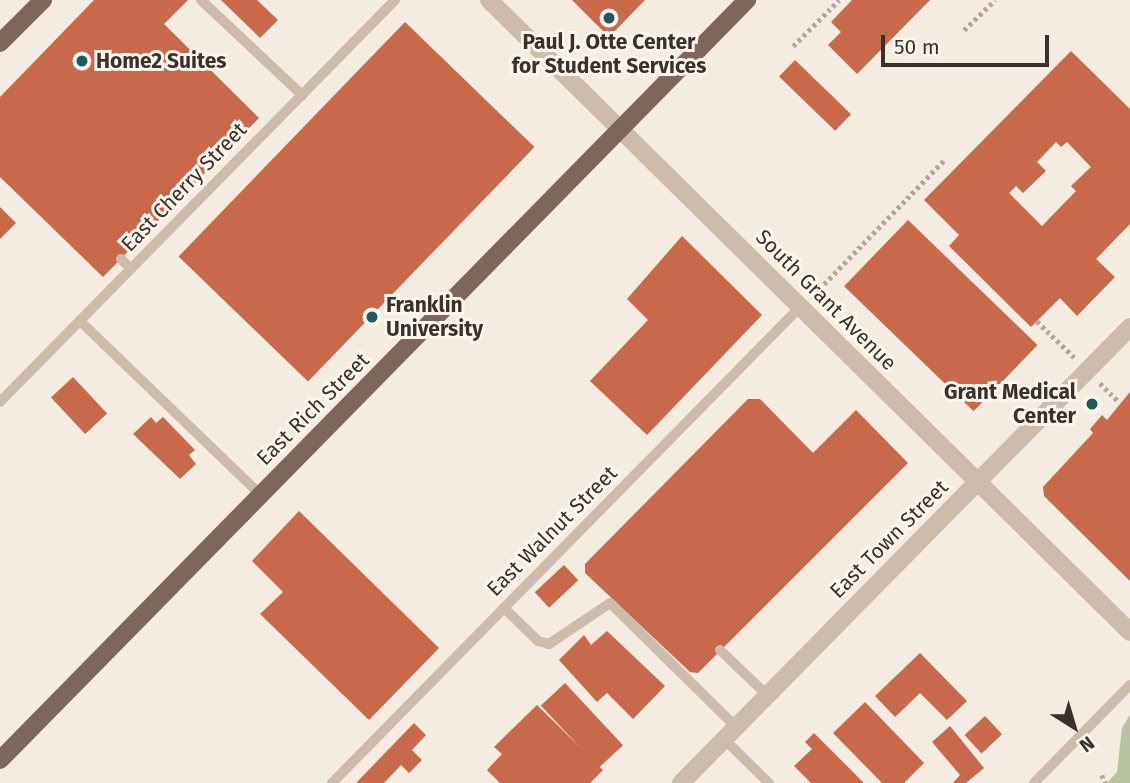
<!DOCTYPE html>
<html>
<head>
<meta charset="utf-8">
<style>
  body { margin:0 }
  #map { position:relative; width:1130px; height:783px; overflow:hidden; background:#f4ebe1; font-family:"Fira Sans",sans-serif }
  div>[style] { position:absolute }
  .green>* { inset:0; background:#b8c4a0 }
  .building>* { inset:0; background:#c8694b; transform-origin:0 0 }
  .path>* { height:4.5px; margin-top:-2.25px; transform-origin:0; background:repeating-linear-gradient(90deg,#b9a596 0 3.5px,transparent 0 7px) }
  .service>* { height:10px; margin:-5px; padding:0 5px; transform-origin:5px; border-radius:5px; background:#cdbbac }
  .tertiary>* { height:18px; margin:-9px; padding:0 9px; transform-origin:9px; border-radius:9px; background:#cdbbac }
  .primary>* { height:18px; margin:-9px; padding:0 9px; transform-origin:9px; border-radius:9px; background:#7d675c }
  .dots>* { width:19px; height:19px; translate:-50% -50%; box-sizing:border-box; border:4px solid #fbf5ee; border-radius:50% }
  span { translate:-50% -50%; white-space:nowrap; text-align:center; line-height:1.15; -webkit-text-stroke:6px #fbf5ee; paint-order:stroke }
  .poi-label { font-size:21px; color:#3b302b; font-weight:700 }
  .left { translate:0 -50%; text-align:left }
  .right { translate:-100% -50%; text-align:right }
  .street-label { font-size:21px; color:#3b302b }
  .north { position:absolute; left:1039px; top:692px; width:70px; height:70px; -webkit-text-stroke:5px #fbf5ee; paint-order:stroke; rotate:143deg; font-size:19px; font-weight:700; line-height:28px; text-align:center; color:#3b302b }
  .north::after { content:''; display:block; margin:auto; width:24px; height:32px; background:#3b302b; clip-path:polygon(50% 0,100% 100%,50% 72%,0 100%) }
  .scale { position:absolute; left:881px; top:35px; width:168px; height:32px; box-sizing:border-box; border:4px solid #3b302b; border-top:0; padding-left:9px; font-size:21px; line-height:24px; white-space:nowrap; color:#3b302b; -webkit-text-stroke:5px #fbf5ee; paint-order:stroke }
</style>
</head>
<body>
<div id="map">
  <div class="green">
    <div style="clip-path:polygon(1130px 715px,1130px 783px,1107px 783px,1117px 772px,1122px 728px)"></div>
  </div>
  <div class="building">
    <div style="clip-path:polygon(94px 0,188px 0,164px 24px,259px 118px,103px 277px,0 177px,0 97px)"></div>
    <div style="clip-path:polygon(221px 0,257px 0,278px 20px,260px 38px)"></div>
    <div style="clip-path:polygon(572px 0,645px 0,609px 37px)"></div>
    <div style="clip-path:polygon(852px 0,930px 0,857px 74px,828px 45px,841px 32px,831px 22px)"></div>
    <div style="left:405px;top:22px;width:180px;height:326px;rotate:44deg"></div>
    <div style="clip-path:polygon(evenodd,1071px 51px,1130px 109px,1130px 224px,1096px 259px,1115px 277px,1077px 316px,1060px 298px,1031px 327px,949px 246px,959px 235px,924px 200px,1071px 51px,1056px 142px,1061px 147px,1067px 142px,1091px 167px,1071px 186px,1076px 191px,1042px 226px,1009px 193px,1016px 186px,1023px 193px,1046px 171px,1037px 162px,1056px 142px)"></div>
    <div style="left:795px;top:60px;width:78px;height:23px;rotate:44deg"></div>
    <div style="clip-path:polygon(0 207px,16px 223px,0 239px)"></div>
    <div style="left:908px;top:220px;width:180px;height:92px;rotate:44deg"></div>
    <div style="clip-path:polygon(682px 236px,762px 315px,647px 435px,590px 381px,648px 320px,627px 299px)"></div>
    <div style="left:73px;top:377px;width:50px;height:30px;rotate:47deg"></div>
    <div style="clip-path:polygon(1130px 392px,1130px 581px,1044px 496px,1043px 487px,1093px 433px,1090px 429px,1102px 415px,1107px 420px)"></div>
    <div style="clip-path:polygon(748px 399px,760px 399px,813px 453px,856px 410px,908px 463px,698px 673px,690px 672px,585px 573px,585px 564px)"></div>
    <div style="clip-path:polygon(151px 417px,156px 423px,163px 417px,195px 450px,189px 455px,196px 464px,180px 479px,133px 434px)"></div>
    <div style="clip-path:polygon(299px 511px,439px 648px,369px 720px,260px 614px,283px 592px,252px 561px)"></div>
    <div style="left:564px;top:565px;width:21px;height:40px;rotate:47deg"></div>
    <div style="clip-path:polygon(607px 631px,665px 686px,633px 719px,607px 693px,597px 702px,559px 660px,584px 635px,591px 645px)"></div>
    <div style="clip-path:polygon(920px 653px,967px 701px,947px 720px,920px 693px,895px 717px,875px 696px)"></div>
    <div style="left:565px;top:683px;width:85px;height:33px;rotate:47deg"></div>
    <div style="clip-path:polygon(865px 702px,924px 763px,904px 783px,882px 783px,833px 733px)"></div>
    <div style="clip-path:polygon(537px 705px,603px 770px,590px 783px,500px 783px,487px 770px,502px 754px,494px 747px)"></div>
    <div style="left:985px;top:716px;width:25px;height:28px;rotate:47deg"></div>
    <div style="clip-path:polygon(414px 723px,426px 735px,412px 750px,422px 760px,409px 773px,401px 765px,384px 783px,356px 783px)"></div>
    <div style="clip-path:polygon(950px 726px,984px 768px,966px 783px,953px 783px,960px 775px,932px 742px)"></div>
    <div style="clip-path:polygon(814px 733px,864px 783px,811px 783px,794px 766px,812px 749px,805px 742px)"></div>
  </div>
  <div class="path">
    <div style="left:964px;top:30px;width:43px;rotate:-44.1deg"></div>
    <div style="left:793px;top:46px;width:65px;rotate:-45deg"></div>
    <div style="left:824px;top:284px;width:173px;rotate:-45.9deg"></div>
    <div style="left:1037px;top:321px;width:52px;rotate:44.2deg"></div>
    <div style="left:1100px;top:383px;width:28px;rotate:45deg"></div>
    <div style="left:1102px;top:775px;width:9px;rotate:69deg"></div>
  </div>
  <div class="service">
    <div style="left:201px;top:0;width:139px;rotate:43.2deg"></div>
    <div style="left:121px;top:259px;width:14px;rotate:45deg"></div>
    <div style="left:80px;top:321px;width:251px;rotate:43.9deg"></div>
    <div style="left:0;top:402px;width:564px;rotate:-45.5deg"></div>
    <div style="left:504px;top:608px;width:47px;rotate:44.1deg"></div>
    <div style="left:538px;top:641px;width:11px;rotate:15deg"></div>
    <div style="left:549px;top:644px;width:73px;rotate:-33.9deg"></div>
    <div style="left:610px;top:603px;width:177px;rotate:44.5deg"></div>
    <div style="left:720px;top:650px;width:65px;rotate:43.8deg"></div>
    <div style="left:724px;top:739px;width:63px;rotate:44.4deg"></div>
    <div style="left:332px;top:783px;width:668px;rotate:-45.49deg"></div>
    <div style="left:1034px;top:783px;width:137px;rotate:-45.6deg"></div>
  </div>
  <div class="tertiary">
    <div style="left:489px;top:0;width:900px;rotate:44.59deg"></div>
    <div style="left:681px;top:783px;width:640px;rotate:-45.44deg"></div>
  </div>
  <div class="primary">
    <div style="left:0;top:43px;width:61px;rotate:-45deg"></div>
    <div style="left:0;top:760px;width:1066px;rotate:-45.49deg"></div>
  </div>
  <div class="dots">
    <div style="left:609px;top:18px;background:#1f5a5e"></div>
    <div style="left:82px;top:61px;background:#1f5a5e"></div>
    <div style="left:372px;top:317px;background:#1f5a5e"></div>
    <div style="left:1092px;top:404px;background:#1f5a5e"></div>
  </div>
  <div class="poi-label">
    <span style="left:609px;top:54px">Paul J. Otte Center<br>for Student Services</span>
    <span class="left" style="left:96px;top:61px">Home2 Suites</span>
    <span class="left" style="left:386px;top:317px">Franklin<br>University</span>
    <span class="right" style="left:1076px;top:404px">Grant Medical<br>Center</span>
  </div>
  <div class="street-label">
    <span style="left:184px;top:187px;rotate:-46deg">East Cherry Street</span>
    <span style="left:826px;top:300px;rotate:45deg">South Grant Avenue</span>
    <span style="left:313px;top:409px;rotate:-45deg">East Rich Street</span>
    <span style="left:552px;top:531px;rotate:-45deg">East Walnut Street</span>
    <span style="left:889px;top:539px;rotate:-45deg">East Town Street</span>
  </div>
  <div class="north">N</div>
  <div class="scale">50 m</div>
</div>
</body>
</html>
